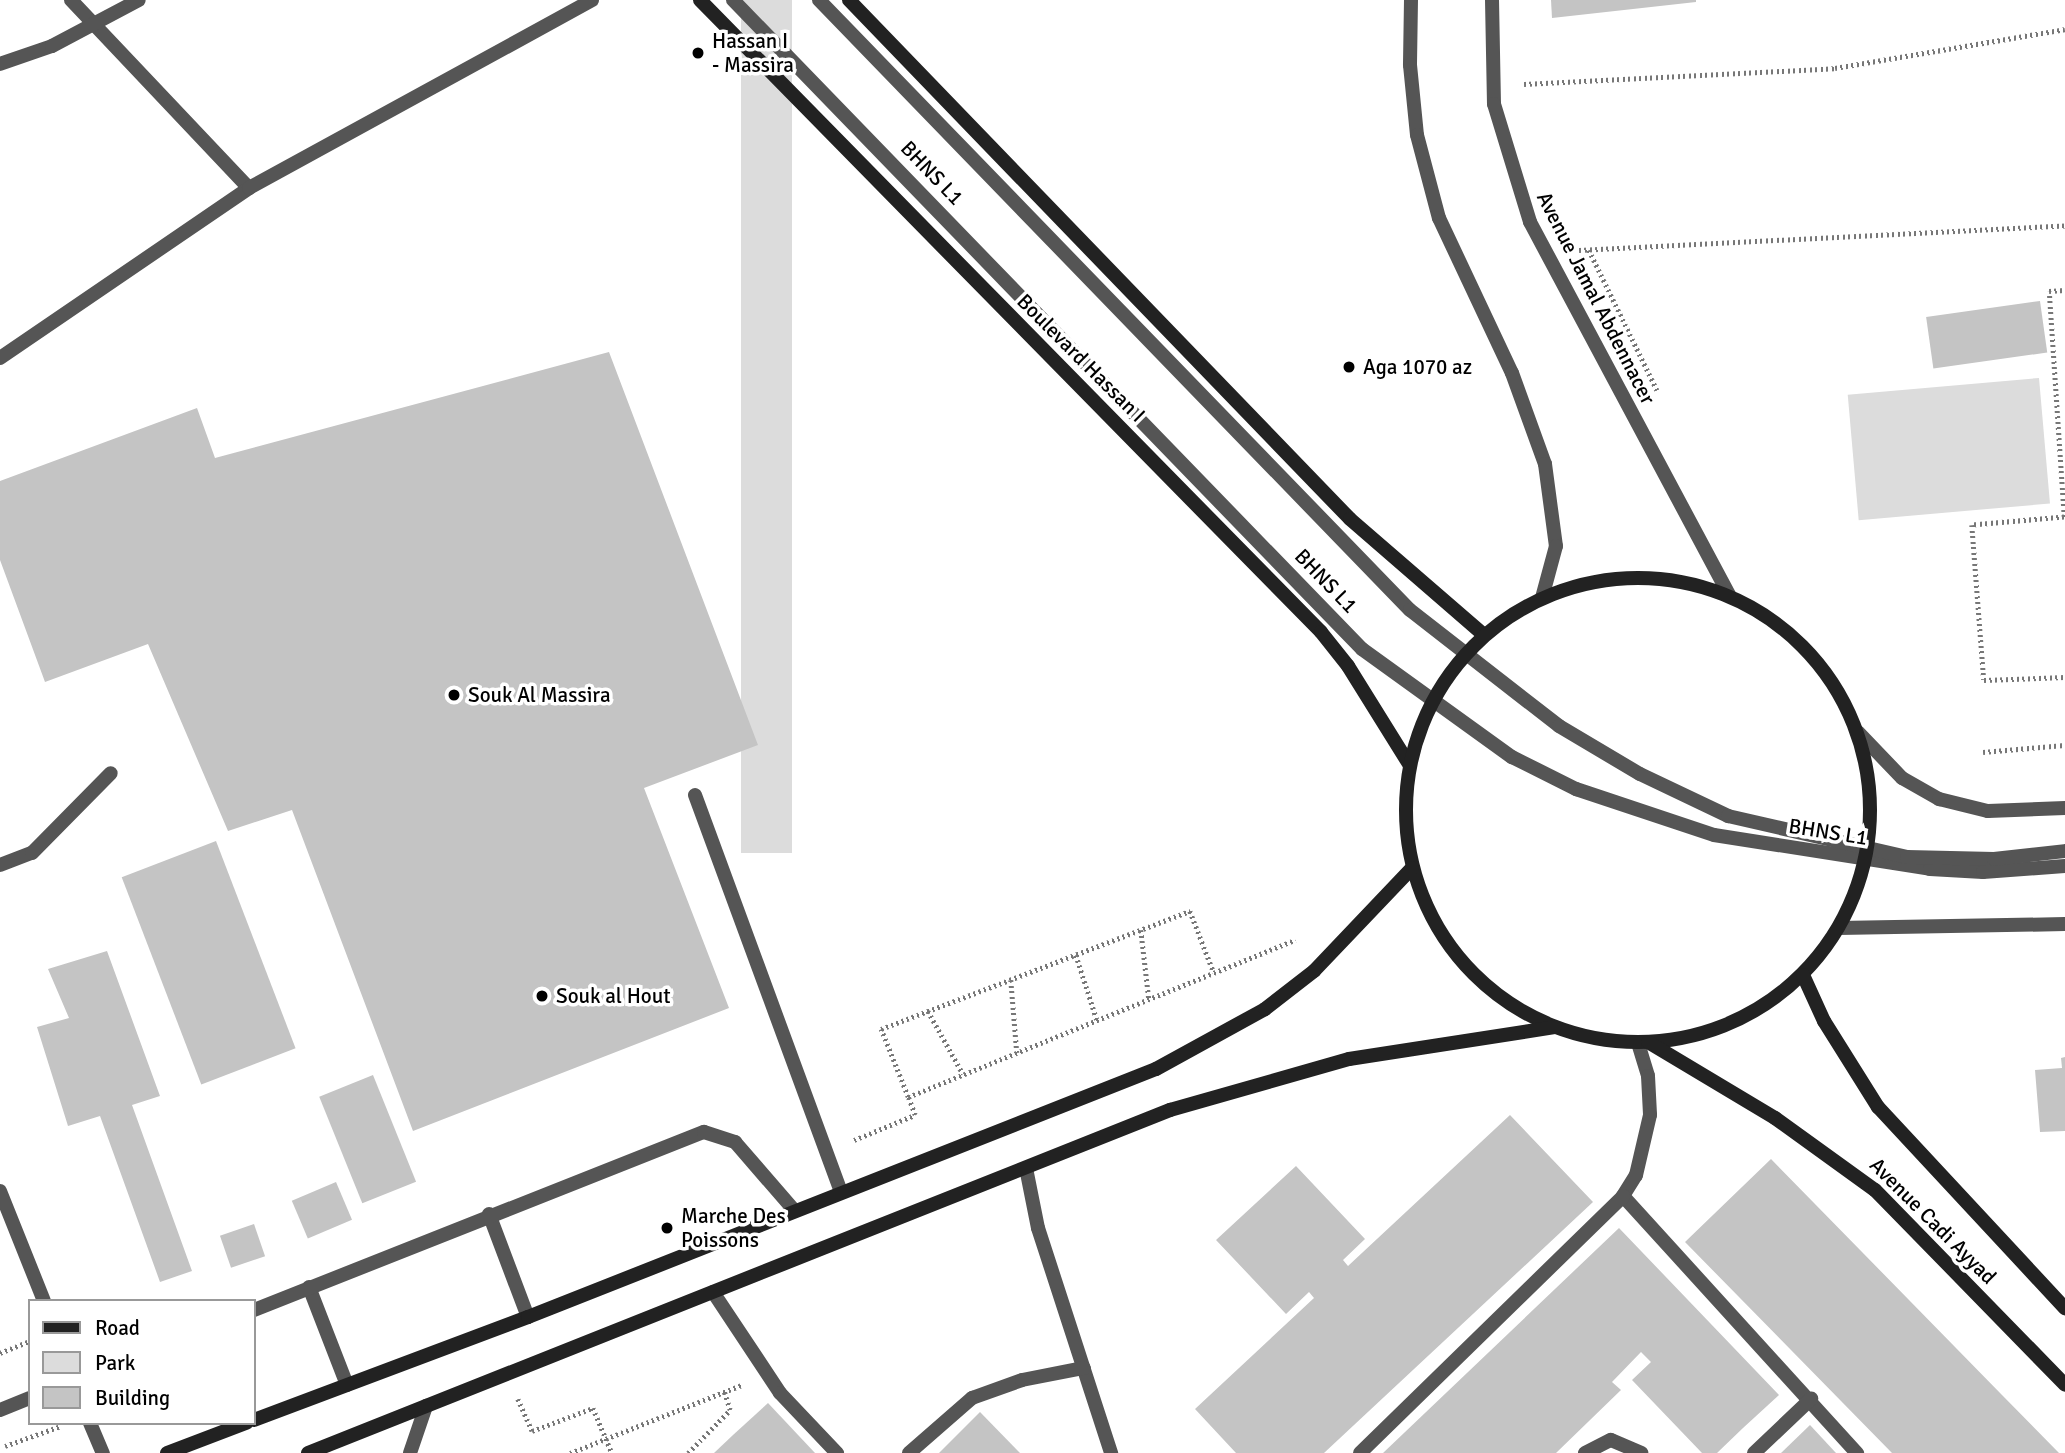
<!DOCTYPE html>
<html>
<head>
<meta charset="utf-8">
<style>
  body { margin:0 }
  #map { position:relative; width:2065px; height:1453px; overflow:hidden; background:#fff; font-family:Signika,sans-serif }
  div>[style] { position:absolute }
  .green>* { inset:0; background:#dcdcdc; transform-origin:0 0 }
  .building>* { inset:0; background:#c4c4c4; transform-origin:0 0 }
  .path>* { height:4.5px; margin-top:-2.25px; transform-origin:0; background:repeating-linear-gradient(90deg,#777 0 2px,transparent 0 5.5px) }
  .service>* { height:14px; margin:-7px; padding:0 7px; transform-origin:7px; border-radius:7px; background:#555 }
  .minor>* { height:14px; margin:-7px; padding:0 7px; transform-origin:7px; border-radius:7px; background:#555 }
  .tertiary>* { height:14px; margin:-7px; padding:0 7px; transform-origin:7px; border-radius:7px; background:#555 }
  .secondary>* { height:14px; margin:-7px; padding:0 7px; transform-origin:7px; border-radius:7px; background:#222 }
  .secondary>.ring { margin:-7px; padding:0; box-sizing:content-box; background:none; border:14px solid #222; border-radius:50% }
  .dots>* { width:19px; height:19px; translate:-50% -50%; box-sizing:border-box; border:4px solid #fff; border-radius:50% }
  span { translate:-50% -50%; white-space:nowrap; text-align:center; line-height:1.15; -webkit-text-stroke:7px #fff; paint-order:stroke }
  .poi-label { font-size:21px; color:#000 }
  .left { translate:0 -50%; text-align:left }
  .street-label { font-size:21px; color:#000 }
  .legend { position:absolute; left:28px; top:1299px; width:228px; height:126px; box-sizing:border-box; background:#fff; border:2px solid #999; margin:0; padding:9px 12px; list-style:none; font-size:21px; color:#000 }
  .legend li { display:flex; align-items:center; gap:14px; height:35px }
  .legend b { width:35px; border:2px solid #999 }
</style>
</head>
<body>
<div id="map">
  <div class="green">
    <div style="left:741px;top:0;width:51px;height:853px"></div>
    <div style="left:2039px;top:378px;width:126px;height:192px;rotate:85deg"></div>
  </div>
  <div class="building">
    <div style="clip-path:polygon(1551px 0,1696px 0,1696px 2px,1552px 18px)"></div>
    <div style="left:2040px;top:301px;width:52px;height:115px;rotate:82deg"></div>
    <div style="clip-path:polygon(609px 352px,758px 745px,644px 788px,729px 1008px,413px 1131px,292px 810px,228px 831px,148px 644px,45px 682px,0 560px,0 481px,197px 408px,215px 458px)"></div>
    <div style="left:216px;top:841px;width:222px;height:101px;rotate:69deg"></div>
    <div style="clip-path:polygon(107px 951px,160px 1096px,132px 1105px,192px 1271px,160px 1282px,100px 1116px,68px 1126px,37px 1027px,69px 1018px,48px 969px)"></div>
    <div style="clip-path:polygon(2065px 1057px,2065px 1131px,2040px 1132px,2035px 1070px,2062px 1068px,2061px 1058px)"></div>
    <div style="left:373px;top:1075px;width:115px;height:58px;rotate:68deg"></div>
    <div style="clip-path:polygon(1510px 1115px,1593px 1202px,1324px 1453px,1236px 1453px,1195px 1409px,1314px 1298px,1309px 1292px,1286px 1314px,1216px 1240px,1296px 1166px,1365px 1239px,1343px 1260px,1348px 1266px)"></div>
    <div style="clip-path:polygon(1771px 1159px,2002px 1395px,2059px 1453px,1892px 1453px,1685px 1242px)"></div>
    <div style="left:336px;top:1182px;width:41px;height:48px;rotate:67deg"></div>
    <div style="left:254px;top:1224px;width:34px;height:36px;rotate:71deg"></div>
    <div style="clip-path:polygon(1619px 1228px,1779px 1395px,1743px 1428px,1717px 1453px,1702px 1453px,1632px 1380px,1651px 1362px,1641px 1352px,1612px 1382px,1621px 1390px,1556px 1453px,1383px 1453px)"></div>
    <div style="clip-path:polygon(768px 1403px,815px 1453px,714px 1453px,733px 1435px)"></div>
    <div style="clip-path:polygon(980px 1412px,1020px 1453px,939px 1453px)"></div>
    <div style="clip-path:polygon(1810px 1425px,1836px 1453px,1781px 1453px)"></div>
  </div>
  <div class="path">
    <div style="left:1524px;top:84px;width:311px;rotate:-2.9deg"></div>
    <div style="left:1835px;top:68px;width:233px;rotate:-9.6deg"></div>
    <div style="left:1579px;top:250px;width:487px;rotate:-2.9deg"></div>
    <div style="left:1589px;top:250px;width:156px;rotate:64.1deg"></div>
    <div style="left:2064px;top:517px;width:92px;rotate:175deg"></div>
    <div style="left:1972px;top:525px;width:155px;rotate:85.6deg"></div>
    <div style="left:1984px;top:680px;width:81px;rotate:-2.1deg"></div>
    <div style="left:2064px;top:517px;width:226px;rotate:-93.8deg"></div>
    <div style="left:2049px;top:291px;width:16px;rotate:-4deg"></div>
    <div style="left:1983px;top:752px;width:82px;rotate:-4.9deg"></div>
    <div style="left:1141px;top:930px;width:69px;rotate:83.4deg"></div>
    <div style="left:1076px;top:955px;width:68px;rotate:72.1deg"></div>
    <div style="left:1011px;top:980px;width:73px;rotate:85.3deg"></div>
    <div style="left:928px;top:1011px;width:72px;rotate:60.9deg"></div>
    <div style="left:908px;top:1097px;width:73px;rotate:-111.7deg"></div>
    <div style="left:881px;top:1029px;width:331px;rotate:-20.9deg"></div>
    <div style="left:1190px;top:911px;width:66px;rotate:68.8deg"></div>
    <div style="left:854px;top:1140px;width:66px;rotate:-22.3deg"></div>
    <div style="left:915px;top:1115px;width:19px;rotate:-111deg"></div>
    <div style="left:908px;top:1097px;width:418px;rotate:-22.1deg"></div>
    <div style="left:0;top:1353px;width:32px;rotate:-22deg"></div>
    <div style="left:518px;top:1399px;width:35px;rotate:66deg"></div>
    <div style="left:532px;top:1431px;width:65px;rotate:-20.7deg"></div>
    <div style="left:593px;top:1408px;width:49px;rotate:67.1deg"></div>
    <div style="left:5px;top:1446px;width:59px;rotate:-19.7deg"></div>
    <div style="left:570px;top:1453px;width:185px;rotate:-21.6deg"></div>
    <div style="left:688px;top:1453px;width:60px;rotate:-45.7deg"></div>
    <div style="left:730px;top:1410px;width:19px;rotate:-108deg"></div>
  </div>
  <div class="service">
    <div style="left:71px;top:0;width:259px;rotate:46.6deg"></div>
    <div style="left:733px;top:0;width:904px;rotate:45.9deg"></div>
    <div style="left:1362px;top:649px;width:185px;rotate:35.8deg"></div>
    <div style="left:1512px;top:757px;width:72px;rotate:26.6deg"></div>
    <div style="left:1576px;top:789px;width:145px;rotate:18.4deg"></div>
    <div style="left:1714px;top:835px;width:219px;rotate:8.9deg"></div>
    <div style="left:1930px;top:869px;width:53px;rotate:3.2deg"></div>
    <div style="left:1983px;top:872px;width:82px;rotate:-4.2deg"></div>
    <div style="left:819px;top:0;width:849px;rotate:45.91deg"></div>
    <div style="left:1410px;top:610px;width:189px;rotate:37.9deg"></div>
    <div style="left:1559px;top:726px;width:94px;rotate:30.7deg"></div>
    <div style="left:1640px;top:774px;width:98px;rotate:25.5deg"></div>
    <div style="left:1728px;top:816px;width:184px;rotate:12.9deg"></div>
    <div style="left:1907px;top:857px;width:87px;rotate:1.3deg"></div>
    <div style="left:1994px;top:859px;width:71px;rotate:-6.4deg"></div>
    <div style="left:0;top:64px;width:55px;rotate:-19.1deg"></div>
    <div style="left:52px;top:46px;width:98px;rotate:-27.9deg"></div>
    <div style="left:695px;top:795px;width:422px;rotate:69.8deg"></div>
    <div style="left:0;top:865px;width:34px;rotate:-21deg"></div>
    <div style="left:32px;top:853px;width:112px;rotate:-45.4deg"></div>
    <div style="left:489px;top:1214px;width:110px;rotate:69.3deg"></div>
    <div style="left:309px;top:1287px;width:105px;rotate:68.8deg"></div>
    <div style="left:254px;top:1310px;width:484px;rotate:-21.6deg"></div>
    <div style="left:704px;top:1132px;width:33px;rotate:18deg"></div>
    <div style="left:735px;top:1142px;width:90px;rotate:49.1deg"></div>
    <div style="left:0;top:1410px;width:32px;rotate:-22deg"></div>
  </div>
  <div class="minor">
    <div style="left:0;top:358px;width:301px;rotate:-34.3deg"></div>
    <div style="left:249px;top:188px;width:391px;rotate:-28.7deg"></div>
    <div style="left:1638px;top:1043px;width:34px;rotate:73deg"></div>
    <div style="left:1648px;top:1076px;width:39px;rotate:87deg"></div>
    <div style="left:1650px;top:1115px;width:62px;rotate:103.1deg"></div>
    <div style="left:1636px;top:1175px;width:25px;rotate:122deg"></div>
    <div style="left:1623px;top:1196px;width:348px;rotate:47.7deg"></div>
    <div style="left:1026px;top:1168px;width:61px;rotate:78.7deg"></div>
    <div style="left:1038px;top:1228px;width:237px;rotate:72deg"></div>
    <div style="left:0;top:1191px;width:118px;rotate:68.2deg"></div>
    <div style="left:713px;top:1292px;width:121px;rotate:56.4deg"></div>
    <div style="left:780px;top:1393px;width:83px;rotate:46.5deg"></div>
    <div style="left:90px;top:1423px;width:33px;rotate:67deg"></div>
    <div style="left:410px;top:1453px;width:50px;rotate:-71.2deg"></div>
    <div style="left:909px;top:1453px;width:84px;rotate:-41.1deg"></div>
    <div style="left:972px;top:1398px;width:53px;rotate:-19.8deg"></div>
    <div style="left:1022px;top:1380px;width:63px;rotate:-11deg"></div>
    <div style="left:1360px;top:1453px;width:368px;rotate:-44.3deg"></div>
    <div style="left:1585px;top:1453px;width:29px;rotate:-27deg"></div>
    <div style="left:1611px;top:1440px;width:33px;rotate:23deg"></div>
    <div style="left:1754px;top:1453px;width:79px;rotate:-43.5deg"></div>
  </div>
  <div class="tertiary">
    <div style="left:1411px;top:0;width:65px;rotate:90.9deg"></div>
    <div style="left:1410px;top:65px;width:70px;rotate:84.3deg"></div>
    <div style="left:1417px;top:135px;width:86px;rotate:75.2deg"></div>
    <div style="left:1439px;top:218px;width:171px;rotate:64.8deg"></div>
    <div style="left:1512px;top:373px;width:97px;rotate:70.1deg"></div>
    <div style="left:1545px;top:464px;width:83px;rotate:82.4deg"></div>
    <div style="left:1556px;top:546px;width:54px;rotate:105.1deg"></div>
    <div style="left:1492px;top:0;width:104px;rotate:88.9deg"></div>
    <div style="left:1494px;top:104px;width:123px;rotate:73deg"></div>
    <div style="left:1530px;top:222px;width:423px;rotate:61.9deg"></div>
    <div style="left:1858px;top:732px;width:64px;rotate:46.3deg"></div>
    <div style="left:1902px;top:778px;width:43px;rotate:29.6deg"></div>
    <div style="left:1939px;top:799px;width:50px;rotate:13.8deg"></div>
    <div style="left:1988px;top:811px;width:77px;rotate:-2.2deg"></div>
    <div style="left:1839px;top:928px;width:226px;rotate:-1deg"></div>
  </div>
  <div class="secondary">
    <div style="left:700px;top:0;width:886px;rotate:45.5deg"></div>
    <div style="left:1321px;top:632px;width:43px;rotate:51.5deg"></div>
    <div style="left:1348px;top:666px;width:115px;rotate:58.1deg"></div>
    <div style="left:849px;top:0;width:721px;rotate:46.01deg"></div>
    <div style="left:1350px;top:519px;width:177px;rotate:40.9deg"></div>
    <div class="ring" style="left:1406px;top:578px;width:450px;height:450px"></div>
    <div style="left:1803px;top:975px;width:51px;rotate:65.5deg"></div>
    <div style="left:1824px;top:1021px;width:102px;rotate:57.9deg"></div>
    <div style="left:1878px;top:1107px;width:275px;rotate:47.1deg"></div>
    <div style="left:1648px;top:1042px;width:148px;rotate:30.9deg"></div>
    <div style="left:1775px;top:1118px;width:123px;rotate:35.8deg"></div>
    <div style="left:1875px;top:1190px;width:272px;rotate:45.7deg"></div>
    <div style="left:254px;top:1420px;width:293px;rotate:-20.6deg"></div>
    <div style="left:528px;top:1317px;width:675px;rotate:-21.55deg"></div>
    <div style="left:1156px;top:1069px;width:124px;rotate:-28.8deg"></div>
    <div style="left:1265px;top:1009px;width:62px;rotate:-37.8deg"></div>
    <div style="left:1314px;top:971px;width:142px;rotate:-46.4deg"></div>
    <div style="left:167px;top:1453px;width:85px;rotate:-20.8deg"></div>
    <div style="left:308px;top:1453px;width:928px;rotate:-21.7deg"></div>
    <div style="left:1170px;top:1110px;width:186px;rotate:-15.9deg"></div>
    <div style="left:1349px;top:1059px;width:208px;rotate:-8.8deg"></div>
  </div>
  <div class="dots">
    <div style="left:698px;top:53px;background:#000"></div>
    <div style="left:1349px;top:367px;background:#000"></div>
    <div style="left:454px;top:695px;background:#000"></div>
    <div style="left:542px;top:996px;background:#000"></div>
    <div style="left:667px;top:1228px;background:#000"></div>
  </div>
  <div class="poi-label">
    <span class="left" style="left:712px;top:53px">Hassan I<br>- Massira</span>
    <span class="left" style="left:1363px;top:367px">Aga 1070 az</span>
    <span class="left" style="left:468px;top:695px">Souk Al Massira</span>
    <span class="left" style="left:556px;top:996px">Souk al Hout</span>
    <span class="left" style="left:681px;top:1228px">Marche Des<br>Poissons</span>
  </div>
  <div class="street-label">
    <span style="left:932px;top:173px;rotate:46deg">BHNS L1</span>
    <span style="left:1596px;top:298px;rotate:63deg">Avenue Jamal Abdennacer</span>
    <span style="left:1081px;top:358px;rotate:45deg">Boulevard Hassan I</span>
    <span style="left:1326px;top:581px;rotate:46deg">BHNS L1</span>
    <span style="left:1828px;top:832px;rotate:9deg">BHNS L1</span>
    <span style="left:1933px;top:1221px;rotate:45deg">Avenue Cadi Ayyad</span>
  </div>
  <ul class="legend">
  <li><b style="height:9px;background:#222"></b>Road</li>
  <li><b style="height:19px;background:#dcdcdc"></b>Park</li>
  <li><b style="height:19px;background:#c4c4c4"></b>Building</li>
  </ul>
</div>
</body>
</html>
